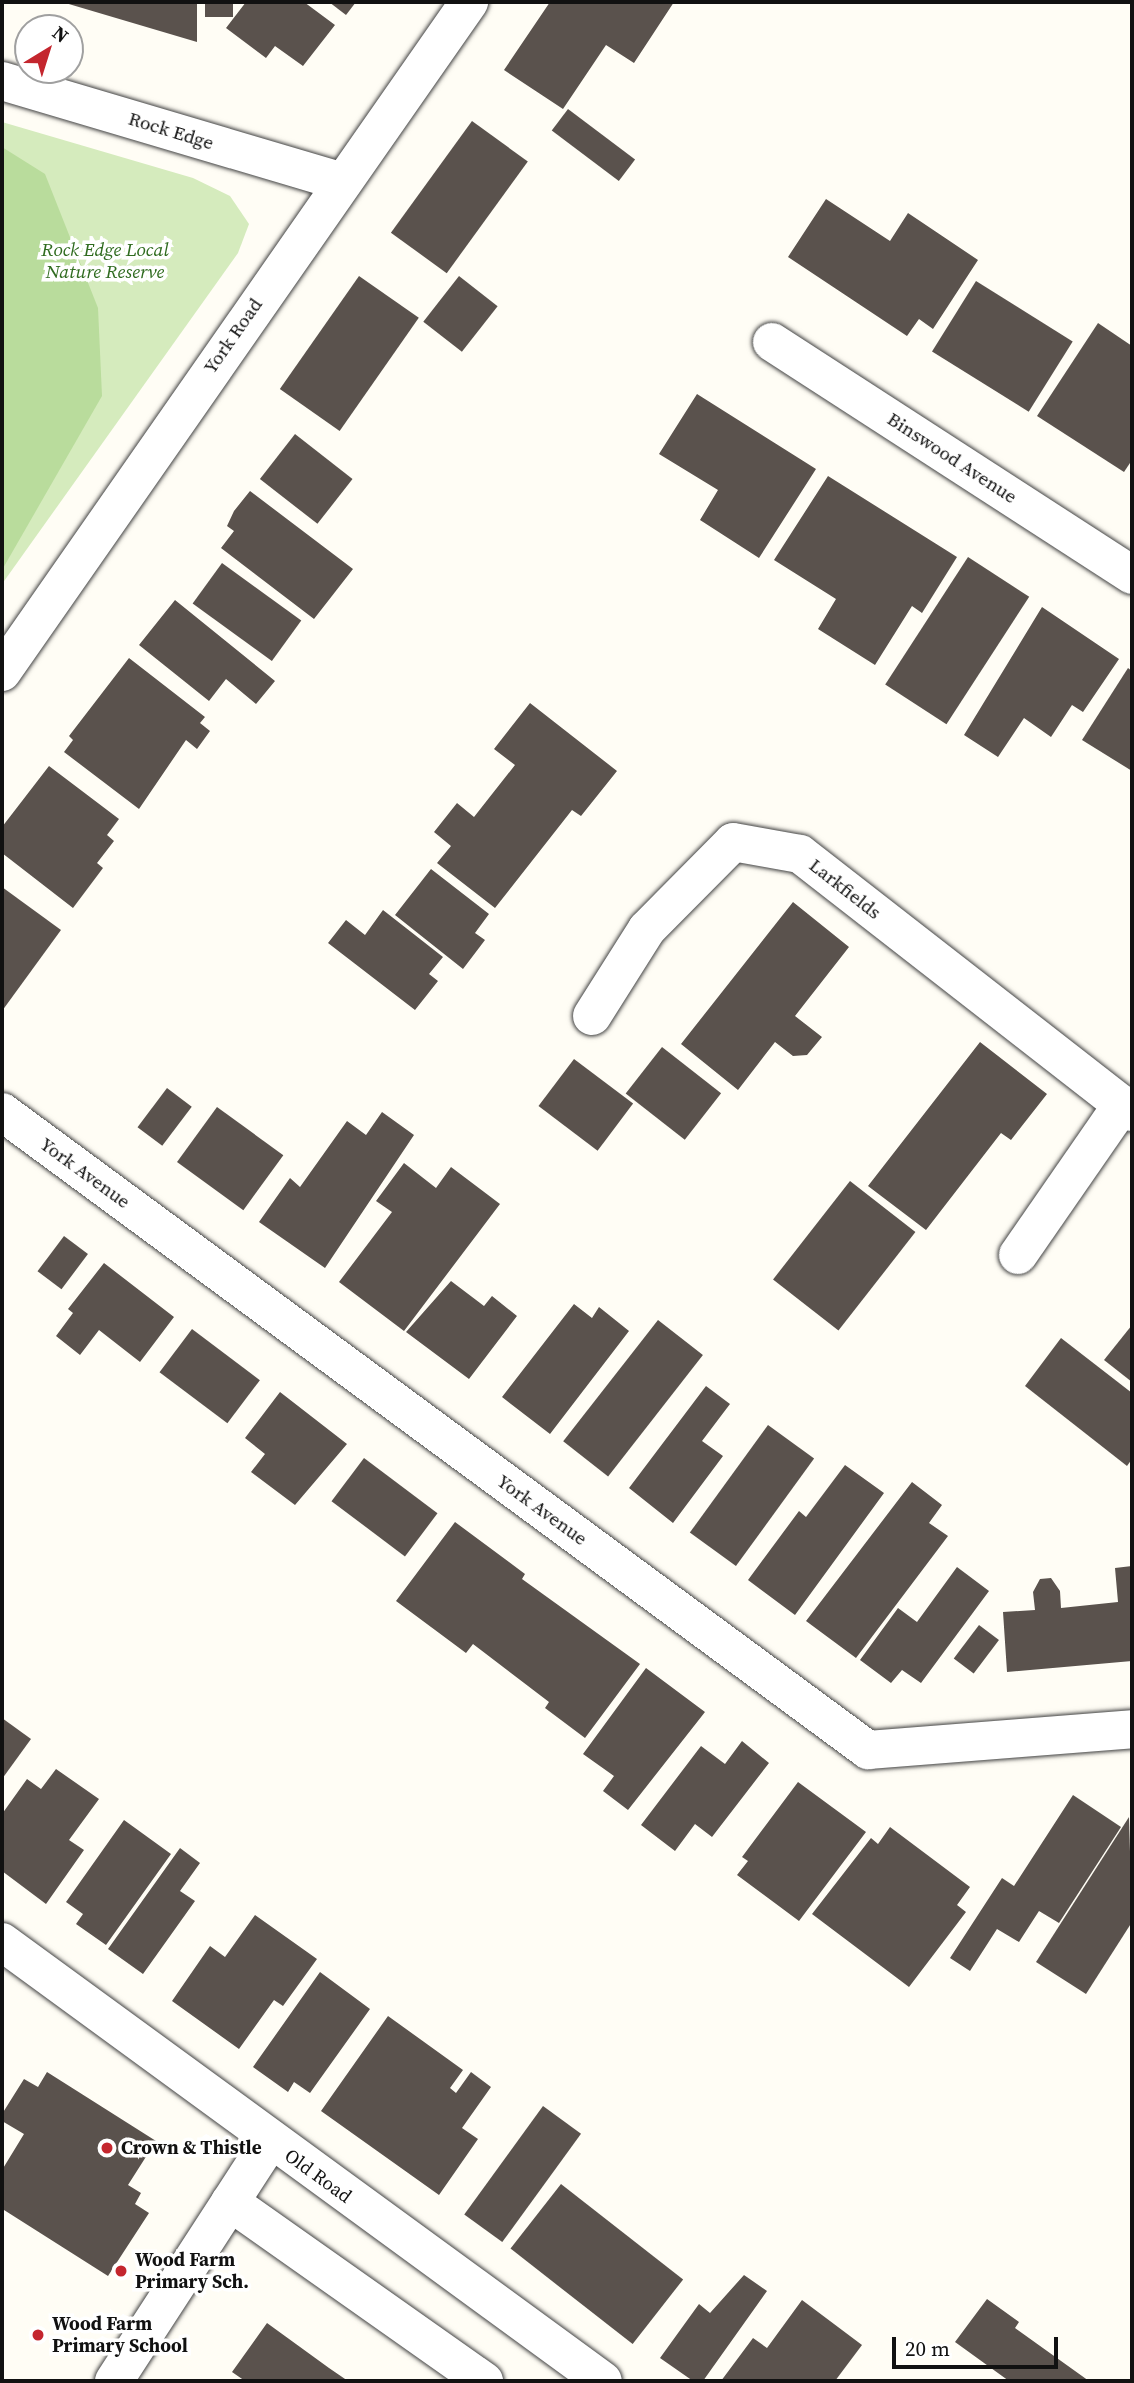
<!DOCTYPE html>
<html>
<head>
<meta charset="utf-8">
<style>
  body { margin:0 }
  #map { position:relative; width:1134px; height:2383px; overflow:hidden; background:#fffdf5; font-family:"Source Serif 4",serif }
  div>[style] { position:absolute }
  .green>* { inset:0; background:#d5ebbd }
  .forest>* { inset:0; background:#b9dc9c }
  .building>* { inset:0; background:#5a524d; transform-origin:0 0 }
  .roads { filter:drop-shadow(0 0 2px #444) drop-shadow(0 0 2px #444) }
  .minor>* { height:38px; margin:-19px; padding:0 19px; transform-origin:19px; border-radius:19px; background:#fff }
  .dots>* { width:19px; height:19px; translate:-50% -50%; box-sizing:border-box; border:4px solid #fff; border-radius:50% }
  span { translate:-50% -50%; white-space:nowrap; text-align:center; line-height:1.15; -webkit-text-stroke:7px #fff; paint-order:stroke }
  .street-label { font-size:19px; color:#111 }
  .park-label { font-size:19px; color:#2f6b1f; font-style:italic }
  .poi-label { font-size:19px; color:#111; font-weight:700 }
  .left { translate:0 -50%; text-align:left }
  .frame { position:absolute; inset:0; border:4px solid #111; pointer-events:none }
  .north { position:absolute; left:14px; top:14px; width:70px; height:70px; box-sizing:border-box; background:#fff; border:2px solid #a0a0a0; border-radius:50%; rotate:38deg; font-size:19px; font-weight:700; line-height:28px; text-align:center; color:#111 }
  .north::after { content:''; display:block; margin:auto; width:24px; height:32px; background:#c4262e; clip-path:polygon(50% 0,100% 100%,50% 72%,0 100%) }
  .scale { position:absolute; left:892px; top:2337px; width:166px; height:32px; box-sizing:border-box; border:4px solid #111; border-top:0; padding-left:9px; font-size:21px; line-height:24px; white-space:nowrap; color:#111; -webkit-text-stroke:5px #fff; paint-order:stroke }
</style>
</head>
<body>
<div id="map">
  <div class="green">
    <div style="clip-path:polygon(2px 122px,193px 178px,230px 196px,249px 224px,238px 253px,2px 584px)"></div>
  </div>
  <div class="forest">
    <div style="clip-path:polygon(2px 147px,45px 174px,98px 308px,102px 396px,2px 570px)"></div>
  </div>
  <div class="building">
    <div style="clip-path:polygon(62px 2px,197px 2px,197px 42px)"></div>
    <div style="left:205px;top:2px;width:28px;height:15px"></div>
    <div style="clip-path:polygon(246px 2px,304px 2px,335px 25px,303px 66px,275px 46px,266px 58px,226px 28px)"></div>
    <div style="clip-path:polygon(329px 2px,356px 2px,346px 15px)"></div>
    <div style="clip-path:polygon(550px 2px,674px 2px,634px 63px,606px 45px,563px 109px,504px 70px)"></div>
    <div style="left:568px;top:109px;width:84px;height:27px;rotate:37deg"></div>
    <div style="left:472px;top:121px;width:69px;height:138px;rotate:36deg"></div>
    <div style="clip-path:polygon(826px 199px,890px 241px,908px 213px,978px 260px,933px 329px,919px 319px,907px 336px,788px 257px)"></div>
    <div style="left:359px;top:276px;width:73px;height:138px;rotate:35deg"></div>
    <div style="left:459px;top:276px;width:49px;height:58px;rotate:38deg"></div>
    <div style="left:976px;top:281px;width:114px;height:83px;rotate:32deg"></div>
    <div style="clip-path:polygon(1098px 323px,1132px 346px,1132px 460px,1124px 472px,1037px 416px)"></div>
    <div style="clip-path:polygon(697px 394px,816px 469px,759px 558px,700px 520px,718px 490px,659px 454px)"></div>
    <div style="left:295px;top:434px;width:73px;height:57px;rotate:38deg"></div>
    <div style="clip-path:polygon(828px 476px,957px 557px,922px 613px,912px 606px,875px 665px,818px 629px,836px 599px,774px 560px)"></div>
    <div style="clip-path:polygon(250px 491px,353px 569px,314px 619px,221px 548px,234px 531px,227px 526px,234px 511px)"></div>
    <div style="left:968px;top:557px;width:73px;height:152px;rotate:33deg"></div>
    <div style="left:222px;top:563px;width:98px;height:50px;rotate:36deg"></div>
    <div style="clip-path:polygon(175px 600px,275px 681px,256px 704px,226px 679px,209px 701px,139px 645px)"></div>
    <div style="clip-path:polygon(1042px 607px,1119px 659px,1083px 712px,1072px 705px,1051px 737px,1024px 718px,998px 757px,964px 735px)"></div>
    <div style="clip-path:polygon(129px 658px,205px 717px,200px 723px,210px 731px,197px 749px,186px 740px,139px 809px,64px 752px,73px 740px,69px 736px)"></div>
    <div style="clip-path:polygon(1128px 668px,1132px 671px,1132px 771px,1082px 740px)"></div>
    <div style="clip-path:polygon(530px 703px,617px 771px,581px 816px,572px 810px,495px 908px,437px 863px,451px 846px,434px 832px,457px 803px,474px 817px,515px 765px,494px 749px)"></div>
    <div style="clip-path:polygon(49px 766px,119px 819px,107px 835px,114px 841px,97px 863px,103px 868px,73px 908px,2px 853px,2px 827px)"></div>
    <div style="clip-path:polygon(431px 869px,489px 914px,475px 933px,485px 940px,463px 969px,395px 915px)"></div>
    <div style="clip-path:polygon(2px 887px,61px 930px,2px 1011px)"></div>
    <div style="clip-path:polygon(793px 902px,849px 947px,795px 1016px,822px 1037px,807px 1055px,793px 1056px,775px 1042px,738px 1090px,681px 1044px)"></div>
    <div style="clip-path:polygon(383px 910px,443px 957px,429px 974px,438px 981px,415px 1010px,328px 943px,346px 920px,365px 935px)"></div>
    <div style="clip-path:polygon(980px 1042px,1047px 1094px,1011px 1140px,1001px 1133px,926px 1230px,868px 1186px)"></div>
    <div style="left:662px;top:1047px;width:75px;height:59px;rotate:38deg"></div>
    <div style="left:574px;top:1059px;width:74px;height:59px;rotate:37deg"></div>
    <div style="left:167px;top:1088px;width:31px;height:49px;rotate:37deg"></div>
    <div style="left:217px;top:1107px;width:82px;height:68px;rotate:36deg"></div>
    <div style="clip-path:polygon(382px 1112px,414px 1135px,325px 1268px,259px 1222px,290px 1178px,300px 1187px,347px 1121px,366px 1135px)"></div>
    <div style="clip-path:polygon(404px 1163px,436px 1188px,451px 1167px,500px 1204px,404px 1331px,339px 1282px,392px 1212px,376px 1201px)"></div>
    <div style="left:850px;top:1181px;width:83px;height:125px;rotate:38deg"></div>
    <div style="left:64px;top:1236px;width:30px;height:44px;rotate:37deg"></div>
    <div style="clip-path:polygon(104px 1263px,174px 1317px,140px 1362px,99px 1330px,80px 1355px,56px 1336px,73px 1313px,68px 1309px)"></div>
    <div style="clip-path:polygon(451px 1281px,484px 1306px,492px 1296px,517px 1316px,469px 1379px,406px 1332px)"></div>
    <div style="clip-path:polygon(574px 1304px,592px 1318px,599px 1307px,629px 1331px,550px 1434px,502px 1397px)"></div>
    <div style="left:658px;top:1320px;width:57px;height:154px;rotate:38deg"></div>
    <div style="clip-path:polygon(1132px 1325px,1132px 1382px,1104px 1360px)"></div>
    <div style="left:192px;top:1329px;width:85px;height:54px;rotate:37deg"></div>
    <div style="clip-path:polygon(1061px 1338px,1132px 1393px,1132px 1459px,1127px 1466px,1025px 1386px)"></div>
    <div style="clip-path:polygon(706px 1386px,730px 1404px,702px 1441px,723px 1456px,673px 1523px,629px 1488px)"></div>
    <div style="clip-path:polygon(280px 1392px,347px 1444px,295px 1505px,251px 1472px,265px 1454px,245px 1438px)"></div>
    <div style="left:768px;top:1425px;width:57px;height:133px;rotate:36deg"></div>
    <div style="left:364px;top:1458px;width:92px;height:54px;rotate:37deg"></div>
    <div style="clip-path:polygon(845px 1465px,884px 1493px,795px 1615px,748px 1580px,799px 1511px,806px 1517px)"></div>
    <div style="clip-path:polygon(912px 1482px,942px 1505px,929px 1523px,948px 1536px,856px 1658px,806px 1621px)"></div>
    <div style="clip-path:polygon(455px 1522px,525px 1574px,522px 1579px,640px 1664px,585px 1738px,545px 1708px,549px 1702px,473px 1644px,466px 1653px,396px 1601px)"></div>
    <div style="clip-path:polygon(1132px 1566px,1132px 1661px,1007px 1672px,1003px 1612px,1035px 1610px,1033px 1592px,1040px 1579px,1051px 1578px,1060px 1591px,1061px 1608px,1118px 1602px,1115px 1568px)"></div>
    <div style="clip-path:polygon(957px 1567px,989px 1591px,921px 1683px,902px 1670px,891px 1683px,860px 1660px,898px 1608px,917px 1622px)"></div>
    <div style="left:979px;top:1625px;width:25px;height:42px;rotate:37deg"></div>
    <div style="clip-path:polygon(646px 1668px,705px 1712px,628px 1810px,603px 1791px,614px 1776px,583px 1754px)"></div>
    <div style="clip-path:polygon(2px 1718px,31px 1739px,2px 1779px)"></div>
    <div style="clip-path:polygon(742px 1741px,769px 1763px,712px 1837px,695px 1824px,675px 1851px,641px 1825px,701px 1746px,725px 1764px)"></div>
    <div style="clip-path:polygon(56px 1769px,99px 1799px,69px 1840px,84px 1850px,46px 1904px,2px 1871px,2px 1814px,27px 1779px,41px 1789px)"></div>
    <div style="clip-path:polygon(798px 1782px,866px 1832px,799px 1921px,737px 1875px,748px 1861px,742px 1857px)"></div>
    <div style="clip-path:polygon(1073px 1795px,1121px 1827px,1059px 1923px,1039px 1911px,1019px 1942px,997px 1929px,970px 1971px,950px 1958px,1002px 1878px,1014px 1886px)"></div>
    <div style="clip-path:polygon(1129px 1817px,1132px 1922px,1086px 1994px,1036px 1962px)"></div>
    <div style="clip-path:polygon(124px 1820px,171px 1854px,106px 1945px,76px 1924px,83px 1914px,66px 1902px)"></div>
    <div style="clip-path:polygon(890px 1827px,970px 1887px,957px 1905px,966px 1912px,909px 1987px,812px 1914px,871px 1838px,878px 1844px)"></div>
    <div style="clip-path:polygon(180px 1848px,200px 1863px,180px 1891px,195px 1901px,143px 1974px,108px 1949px)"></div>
    <div style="clip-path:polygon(255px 1915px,317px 1959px,283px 2006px,274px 2000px,239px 2049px,172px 2001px,210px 1946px,225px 1957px)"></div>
    <div style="clip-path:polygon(320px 1972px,370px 2009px,310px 2093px,294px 2082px,288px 2092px,253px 2067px)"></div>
    <div style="clip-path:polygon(388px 2016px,463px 2070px,450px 2088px,456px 2093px,471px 2072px,491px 2087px,462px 2128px,478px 2139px,439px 2195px,321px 2111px)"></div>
    <div style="clip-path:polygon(47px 2072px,156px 2141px,128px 2185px,141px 2193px,135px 2204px,149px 2213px,108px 2276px,4px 2210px,2px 2214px,2px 2170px,24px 2134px,2px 2121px,2px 2114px,24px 2079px,38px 2087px)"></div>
    <div style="left:543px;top:2106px;width:47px;height:134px;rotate:36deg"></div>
    <div style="left:561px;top:2184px;width:155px;height:82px;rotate:38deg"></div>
    <div style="clip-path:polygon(744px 2275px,767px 2291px,703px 2381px,693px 2381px,660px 2358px,699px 2304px,710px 2313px)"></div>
    <div style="clip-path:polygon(987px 2299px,1019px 2322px,1015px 2328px,1089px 2381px,1009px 2381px,955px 2342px)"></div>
    <div style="clip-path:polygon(802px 2300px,862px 2345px,835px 2381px,721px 2381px,753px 2338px,767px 2348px)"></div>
    <div style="clip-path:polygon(267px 2323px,329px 2368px,348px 2381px,245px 2381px,232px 2372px)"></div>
  </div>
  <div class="roads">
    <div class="minor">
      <div style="left:2px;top:81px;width:352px;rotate:16.5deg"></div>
      <div style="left:772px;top:342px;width:429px;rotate:32.9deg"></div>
      <div style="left:2px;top:672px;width:817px;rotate:-55.12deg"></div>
      <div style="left:592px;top:1016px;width:103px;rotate:-57.7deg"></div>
      <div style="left:647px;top:929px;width:122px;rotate:-45.3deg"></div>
      <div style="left:733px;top:842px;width:68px;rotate:10.2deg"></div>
      <div style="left:800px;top:854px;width:420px;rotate:37.9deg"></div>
      <div style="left:2px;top:1112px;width:1076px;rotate:36.38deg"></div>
      <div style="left:868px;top:1750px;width:265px;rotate:-4.5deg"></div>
      <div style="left:1018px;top:1255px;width:183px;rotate:-55.3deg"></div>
      <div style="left:2px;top:1942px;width:744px;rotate:36.15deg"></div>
      <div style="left:230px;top:2202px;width:311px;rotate:35.2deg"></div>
      <div style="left:114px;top:2381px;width:286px;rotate:-57deg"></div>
    </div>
  </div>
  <div class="dots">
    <div style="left:107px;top:2148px;background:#c4262e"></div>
    <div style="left:121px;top:2271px;background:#c4262e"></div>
    <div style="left:38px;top:2335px;background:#c4262e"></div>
  </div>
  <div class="street-label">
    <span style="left:171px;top:131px;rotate:17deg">Rock Edge</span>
    <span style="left:233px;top:336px;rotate:-55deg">York Road</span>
    <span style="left:952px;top:458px;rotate:33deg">Binswood Avenue</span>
    <span style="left:845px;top:889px;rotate:38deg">Larkfields</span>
    <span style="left:85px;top:1173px;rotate:36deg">York Avenue</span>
    <span style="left:542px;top:1510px;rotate:36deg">York Avenue</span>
    <span style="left:318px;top:2176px;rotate:36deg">Old Road</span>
  </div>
  <div class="park-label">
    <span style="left:105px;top:261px">Rock Edge Local<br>Nature Reserve</span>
  </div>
  <div class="poi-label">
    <span class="left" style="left:121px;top:2148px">Crown &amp; Thistle</span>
    <span class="left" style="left:135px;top:2271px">Wood Farm<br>Primary Sch.</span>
    <span class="left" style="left:52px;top:2335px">Wood Farm<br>Primary School</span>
  </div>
  <div class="frame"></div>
  <div class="north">N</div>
  <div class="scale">20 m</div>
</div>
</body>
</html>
